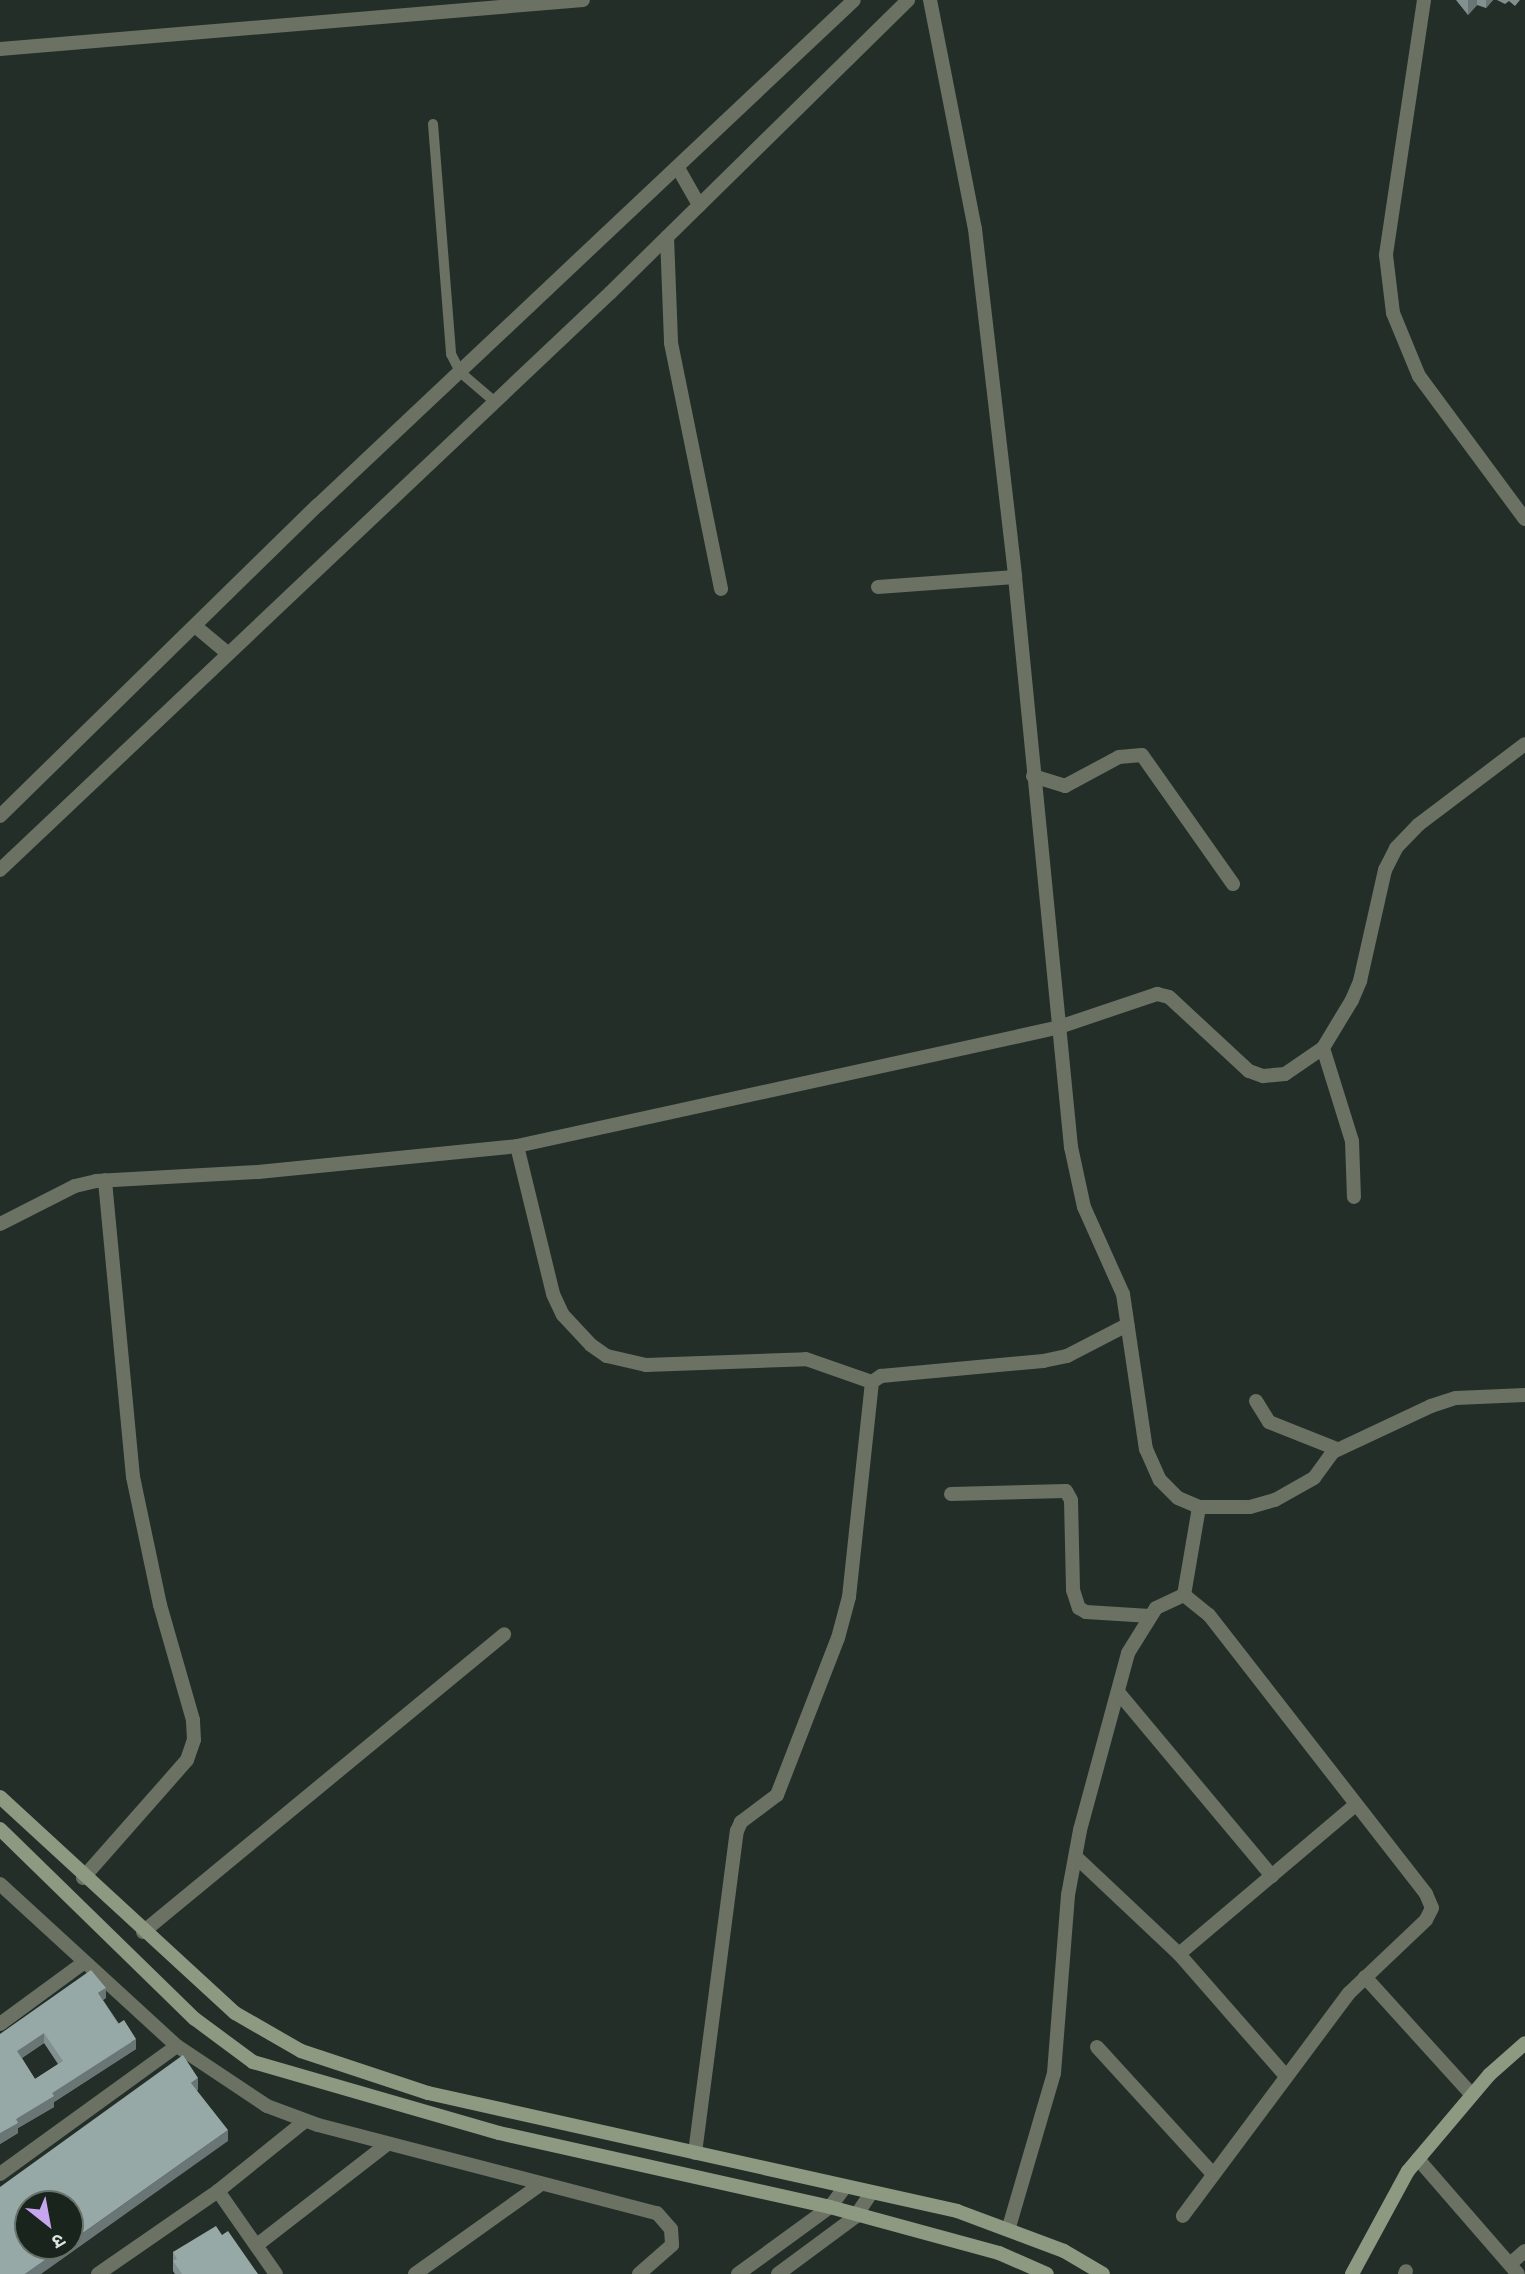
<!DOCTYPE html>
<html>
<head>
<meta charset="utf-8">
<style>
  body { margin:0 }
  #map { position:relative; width:1525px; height:2274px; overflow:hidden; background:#222e27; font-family:Commissioner,"Noto Sans Devanagari",sans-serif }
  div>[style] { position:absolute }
  .lane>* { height:10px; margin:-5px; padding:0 5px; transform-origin:5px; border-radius:5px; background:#6b7163 }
  .street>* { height:14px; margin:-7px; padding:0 7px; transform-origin:7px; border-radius:7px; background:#6b7163 }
  .secondary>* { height:14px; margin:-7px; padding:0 7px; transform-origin:7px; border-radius:7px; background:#8e9982 }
  .wall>* { inset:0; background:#829190 }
  .shaded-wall>* { inset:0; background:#6a7675 }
  .building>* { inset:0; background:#97a9a7 }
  span { translate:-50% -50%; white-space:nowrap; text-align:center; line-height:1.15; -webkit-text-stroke:7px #19241d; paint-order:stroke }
  .north { position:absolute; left:14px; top:2190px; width:70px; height:70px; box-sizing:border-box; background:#19241d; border:2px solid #68726b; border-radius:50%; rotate:149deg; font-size:19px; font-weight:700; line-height:28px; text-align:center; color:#dfe6e1 }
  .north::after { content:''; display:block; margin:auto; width:24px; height:32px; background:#c8a6ef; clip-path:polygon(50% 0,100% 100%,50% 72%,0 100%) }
</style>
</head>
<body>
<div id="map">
  <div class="lane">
    <div style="left:433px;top:124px;width:231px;rotate:85.5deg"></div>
    <div style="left:451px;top:354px;width:20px;rotate:63deg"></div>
    <div style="left:460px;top:372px;width:45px;rotate:40.5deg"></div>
  </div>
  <div class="street">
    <div style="left:930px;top:0;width:233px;rotate:78.9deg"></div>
    <div style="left:975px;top:229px;width:350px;rotate:83.4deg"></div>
    <div style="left:1015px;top:577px;width:573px;rotate:84.39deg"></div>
    <div style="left:1071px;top:1147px;width:61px;rotate:77.8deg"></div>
    <div style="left:1084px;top:1207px;width:95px;rotate:65.9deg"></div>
    <div style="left:1123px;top:1294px;width:157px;rotate:81.6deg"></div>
    <div style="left:1146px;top:1449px;width:34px;rotate:66deg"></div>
    <div style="left:1160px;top:1480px;width:25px;rotate:45deg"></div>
    <div style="left:1178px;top:1498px;width:23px;rotate:23deg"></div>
    <div style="left:1199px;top:1507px;width:51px"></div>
    <div style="left:1250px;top:1507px;width:26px;rotate:-16deg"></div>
    <div style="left:1275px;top:1500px;width:45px;rotate:-29.4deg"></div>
    <div style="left:1314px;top:1478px;width:32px;rotate:-54deg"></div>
    <div style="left:1333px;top:1452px;width:108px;rotate:-25.1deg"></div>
    <div style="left:1431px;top:1406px;width:26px;rotate:-18deg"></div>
    <div style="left:1456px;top:1398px;width:69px;rotate:-2.5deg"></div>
    <div style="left:1424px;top:0;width:258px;rotate:98.5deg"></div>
    <div style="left:1386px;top:255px;width:58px;rotate:83.1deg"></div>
    <div style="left:1393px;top:313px;width:68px;rotate:67.6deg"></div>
    <div style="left:1419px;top:376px;width:178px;rotate:53.5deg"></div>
    <div style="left:0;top:49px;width:585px;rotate:-4.8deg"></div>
    <div style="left:678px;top:168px;width:43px;rotate:60.4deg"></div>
    <div style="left:667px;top:237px;width:106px;rotate:87.8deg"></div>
    <div style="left:671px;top:343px;width:251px;rotate:78.5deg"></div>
    <div style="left:878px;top:587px;width:137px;rotate:-4.2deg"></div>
    <div style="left:195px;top:626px;width:40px;rotate:40deg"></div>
    <div style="left:1033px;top:776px;width:34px;rotate:17deg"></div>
    <div style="left:1065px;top:786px;width:61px;rotate:-28.2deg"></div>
    <div style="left:1119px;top:757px;width:23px;rotate:-5deg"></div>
    <div style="left:1142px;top:755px;width:158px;rotate:54.8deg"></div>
    <div style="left:0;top:816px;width:445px;rotate:-44.4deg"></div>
    <div style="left:318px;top:505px;width:736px;rotate:-43.29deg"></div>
    <div style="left:0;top:870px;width:840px;rotate:-43.41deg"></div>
    <div style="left:610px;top:293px;width:418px;rotate:-44.5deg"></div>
    <div style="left:1323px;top:1048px;width:97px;rotate:72.7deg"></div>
    <div style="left:1352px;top:1141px;width:56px;rotate:88deg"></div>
    <div style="left:517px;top:1146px;width:152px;rotate:76.3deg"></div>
    <div style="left:553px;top:1294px;width:23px;rotate:65deg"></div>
    <div style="left:563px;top:1315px;width:41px;rotate:47deg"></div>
    <div style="left:591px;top:1345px;width:19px;rotate:35deg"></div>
    <div style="left:607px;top:1356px;width:40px;rotate:13deg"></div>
    <div style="left:646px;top:1365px;width:160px;rotate:-2.1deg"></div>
    <div style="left:806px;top:1359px;width:70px;rotate:19.2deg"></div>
    <div style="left:0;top:1224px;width:84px;rotate:-26.9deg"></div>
    <div style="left:75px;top:1186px;width:22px;rotate:-13deg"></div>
    <div style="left:96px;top:1181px;width:162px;rotate:-3.2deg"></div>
    <div style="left:258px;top:1172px;width:260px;rotate:-5.7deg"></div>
    <div style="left:517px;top:1146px;width:552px;rotate:-12.35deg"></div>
    <div style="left:1056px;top:1028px;width:107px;rotate:-18.6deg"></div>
    <div style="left:1157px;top:994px;width:12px;rotate:14deg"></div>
    <div style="left:1169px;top:997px;width:109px;rotate:42.8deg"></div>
    <div style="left:1249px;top:1071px;width:15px;rotate:20deg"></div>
    <div style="left:1263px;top:1076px;width:22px;rotate:-5deg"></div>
    <div style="left:1285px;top:1074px;width:46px;rotate:-34.4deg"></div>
    <div style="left:1323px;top:1048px;width:56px;rotate:-58.9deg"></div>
    <div style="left:1352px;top:1000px;width:21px;rotate:-67deg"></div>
    <div style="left:1360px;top:981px;width:114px;rotate:-77.3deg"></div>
    <div style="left:1385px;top:870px;width:25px;rotate:-63deg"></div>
    <div style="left:1396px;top:848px;width:32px;rotate:-46deg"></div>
    <div style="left:1418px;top:825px;width:134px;rotate:-37.1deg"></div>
    <div style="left:1256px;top:1401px;width:25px;rotate:58deg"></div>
    <div style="left:1269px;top:1422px;width:73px;rotate:21.7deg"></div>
    <div style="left:951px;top:1494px;width:115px;rotate:-1.5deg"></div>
    <div style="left:1066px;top:1491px;width:10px;rotate:61deg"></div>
    <div style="left:1071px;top:1500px;width:90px;rotate:88.7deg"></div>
    <div style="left:1073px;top:1590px;width:19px;rotate:72deg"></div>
    <div style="left:1079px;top:1608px;width:8px;rotate:30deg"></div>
    <div style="left:1086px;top:1612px;width:64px;rotate:3.6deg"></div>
    <div style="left:1184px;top:1595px;width:89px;rotate:-80.3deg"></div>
    <div style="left:1118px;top:1692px;width:240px;rotate:50.1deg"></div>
    <div style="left:1076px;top:1857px;width:141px;rotate:43.3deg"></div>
    <div style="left:1179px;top:1954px;width:161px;rotate:48.8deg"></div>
    <div style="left:83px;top:1878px;width:157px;rotate:-48.6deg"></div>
    <div style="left:187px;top:1760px;width:21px;rotate:-71deg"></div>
    <div style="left:194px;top:1740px;width:20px;rotate:-93deg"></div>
    <div style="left:193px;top:1720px;width:120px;rotate:-106deg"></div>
    <div style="left:160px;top:1605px;width:131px;rotate:-101.9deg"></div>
    <div style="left:133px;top:1477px;width:298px;rotate:-95.4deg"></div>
    <div style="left:0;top:1884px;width:240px;rotate:42.5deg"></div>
    <div style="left:177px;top:2046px;width:108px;rotate:33.7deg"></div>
    <div style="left:267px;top:2106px;width:54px;rotate:20.4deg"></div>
    <div style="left:318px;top:2125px;width:350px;rotate:14.6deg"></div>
    <div style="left:657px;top:2213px;width:21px;rotate:49deg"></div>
    <div style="left:671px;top:2229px;width:16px;rotate:86deg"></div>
    <div style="left:672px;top:2245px;width:44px;rotate:138.7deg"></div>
    <div style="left:143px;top:1932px;width:468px;rotate:-39.5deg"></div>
    <div style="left:1179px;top:1954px;width:229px;rotate:-40.2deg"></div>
    <div style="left:1365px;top:1977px;width:159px;rotate:47.8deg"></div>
    <div style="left:0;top:2024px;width:103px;rotate:-36.3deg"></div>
    <div style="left:1097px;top:2047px;width:172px;rotate:47.6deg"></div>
    <div style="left:695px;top:2153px;width:325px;rotate:-82.6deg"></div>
    <div style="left:737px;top:1831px;width:10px;rotate:-66deg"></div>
    <div style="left:741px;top:1822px;width:45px;rotate:-36.9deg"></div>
    <div style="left:777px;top:1795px;width:168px;rotate:-68.8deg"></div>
    <div style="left:838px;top:1638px;width:42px;rotate:-75deg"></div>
    <div style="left:849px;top:1597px;width:216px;rotate:-83.9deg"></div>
    <div style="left:872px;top:1382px;width:11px;rotate:-34deg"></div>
    <div style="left:881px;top:1376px;width:163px;rotate:-5.3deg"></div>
    <div style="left:1043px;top:1361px;width:25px;rotate:-12deg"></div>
    <div style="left:1067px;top:1356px;width:68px;rotate:-27.3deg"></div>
    <div style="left:1418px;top:2159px;width:152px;rotate:49deg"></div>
    <div style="left:0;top:2174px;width:218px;rotate:-35.9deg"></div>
    <div style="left:218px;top:2191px;width:101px;rotate:55.1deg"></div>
    <div style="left:1009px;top:2227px;width:160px;rotate:-73.7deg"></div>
    <div style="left:1054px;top:2073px;width:179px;rotate:-85.5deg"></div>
    <div style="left:1068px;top:1895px;width:66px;rotate:-79.5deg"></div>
    <div style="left:1080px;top:1830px;width:183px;rotate:-74.8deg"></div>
    <div style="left:1128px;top:1653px;width:53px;rotate:-58.1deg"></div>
    <div style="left:1156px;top:1608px;width:31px;rotate:-25deg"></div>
    <div style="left:1184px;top:1595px;width:32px;rotate:39deg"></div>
    <div style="left:1209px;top:1615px;width:353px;rotate:52.1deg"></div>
    <div style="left:1426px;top:1894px;width:15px;rotate:67deg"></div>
    <div style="left:1432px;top:1908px;width:13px;rotate:117deg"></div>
    <div style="left:1426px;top:1920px;width:106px;rotate:136.5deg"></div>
    <div style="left:1349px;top:1993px;width:278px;rotate:126.7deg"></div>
    <div style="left:257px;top:2245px;width:165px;rotate:-37.8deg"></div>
    <div style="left:1510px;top:2264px;width:20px;rotate:-41deg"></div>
    <div style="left:98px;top:2274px;width:146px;rotate:-34.7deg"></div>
    <div style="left:218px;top:2191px;width:112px;rotate:-38.8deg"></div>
    <div style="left:415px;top:2274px;width:153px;rotate:-35.5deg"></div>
    <div style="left:738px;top:2274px;width:114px;rotate:-36.1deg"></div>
    <div style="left:830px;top:2207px;width:25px;rotate:-53deg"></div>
    <div style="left:778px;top:2274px;width:96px;rotate:-36.5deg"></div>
    <div style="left:855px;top:2217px;width:29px;rotate:-56deg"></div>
    <div style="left:1405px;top:2274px;width:3px;rotate:-72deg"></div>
  </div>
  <div class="secondary">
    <div style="left:0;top:1797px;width:319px;rotate:42.6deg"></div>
    <div style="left:235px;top:2013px;width:76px;rotate:29.9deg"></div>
    <div style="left:301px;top:2051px;width:134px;rotate:18.3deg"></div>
    <div style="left:428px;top:2093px;width:542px;rotate:12.57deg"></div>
    <div style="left:957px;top:2211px;width:114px;rotate:20.5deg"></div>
    <div style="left:1064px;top:2251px;width:45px;rotate:30.5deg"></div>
    <div style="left:0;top:1829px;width:272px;rotate:44.3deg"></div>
    <div style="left:195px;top:2019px;width:72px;rotate:36.6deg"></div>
    <div style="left:253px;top:2062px;width:256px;rotate:16.1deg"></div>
    <div style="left:499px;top:2133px;width:339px;rotate:12.6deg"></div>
    <div style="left:830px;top:2207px;width:175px;rotate:15.2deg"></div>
    <div style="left:999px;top:2253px;width:52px;rotate:23.6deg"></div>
    <div style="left:1352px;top:2274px;width:117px;rotate:-61.5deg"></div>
    <div style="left:1408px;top:2171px;width:126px;rotate:-49.8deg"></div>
    <div style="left:1489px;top:2075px;width:48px;rotate:-41.6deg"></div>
  </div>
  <div class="wall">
    <div style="clip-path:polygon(1456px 0,1493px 0,1486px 8px,1477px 5px,1468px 15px)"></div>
    <div style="clip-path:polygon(1497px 0,1520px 0,1515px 6px,1509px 1px,1505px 4px)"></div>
    <div style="clip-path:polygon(evenodd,106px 1998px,103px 2000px,136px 2049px,54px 2102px,54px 2107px,18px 2128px,18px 2133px,0 2144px,0 2034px,106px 1998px,44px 2043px,58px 2064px,35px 2079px,22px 2058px,44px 2043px)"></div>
    <div style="clip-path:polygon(222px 2235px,258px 2274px,175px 2274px,173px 2271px,173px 2252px)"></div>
  </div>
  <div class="shaded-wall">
    <div style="clip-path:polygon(1468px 0,1477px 0,1477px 5px,1468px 15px)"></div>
    <div style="clip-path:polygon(1486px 0,1493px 0,1486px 8px)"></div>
    <div style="clip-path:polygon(106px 1988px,106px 1998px,98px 2003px,98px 1993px)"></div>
    <div style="clip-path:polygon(44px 2033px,44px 2043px,17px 2061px,17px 2051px)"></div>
    <div style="clip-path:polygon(136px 2039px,136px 2049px,54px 2102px,54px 2107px,18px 2128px,18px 2133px,0 2144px,0 2133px,16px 2119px,52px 2093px)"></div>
    <div style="clip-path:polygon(198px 2078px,198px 2090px,191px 2095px,191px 2083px)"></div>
    <div style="clip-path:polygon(228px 2130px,228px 2141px,41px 2274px,25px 2274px,65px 2246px,70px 2246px,70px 2242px)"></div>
  </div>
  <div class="building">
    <div style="clip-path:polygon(evenodd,91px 1970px,106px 1988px,98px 1993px,118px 2024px,124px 2020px,136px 2039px,52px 2093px,54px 2096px,16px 2119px,18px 2123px,0 2133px,0 2034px,91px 1970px,44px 2033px,63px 2061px,35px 2079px,17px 2051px,44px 2033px)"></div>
    <div style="clip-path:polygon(183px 2055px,198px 2078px,191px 2083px,228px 2130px,70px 2242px,70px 2204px,28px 2204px,28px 2246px,65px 2246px,25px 2274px,0 2274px,0 2187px)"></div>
    <div style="clip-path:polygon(216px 2226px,222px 2235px,228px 2231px,258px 2274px,182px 2274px,173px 2261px,177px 2259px,173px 2252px)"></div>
  </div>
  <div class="north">उ</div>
</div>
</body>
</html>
